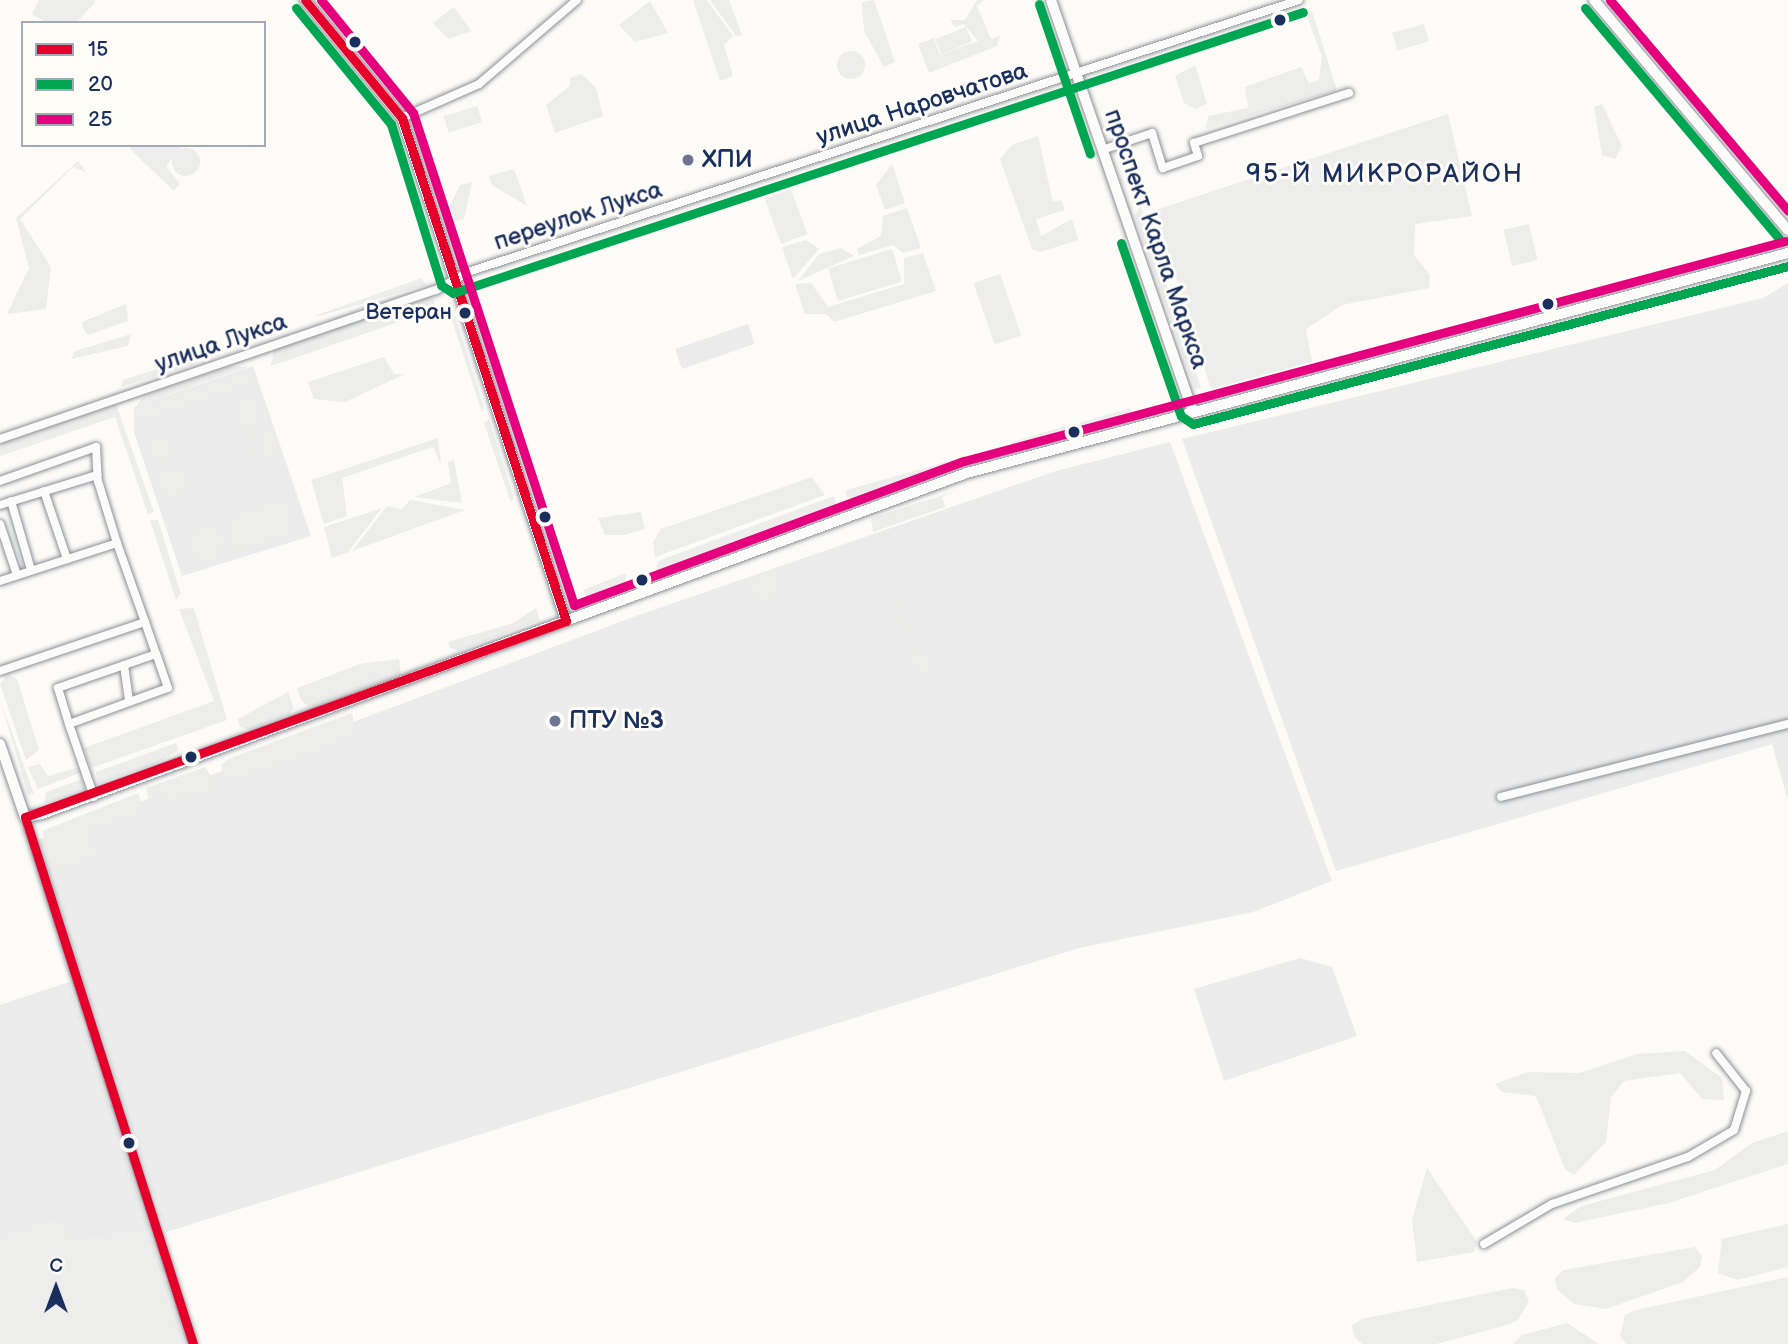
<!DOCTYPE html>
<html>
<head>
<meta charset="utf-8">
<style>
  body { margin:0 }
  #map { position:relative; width:1788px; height:1344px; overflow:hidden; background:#fcfbf8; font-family:"Balsamiq Sans",sans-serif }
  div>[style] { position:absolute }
  .built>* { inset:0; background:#ebeceb; transform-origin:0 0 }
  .green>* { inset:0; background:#ededec; transform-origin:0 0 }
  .round { border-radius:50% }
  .roads { filter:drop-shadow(0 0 2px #8c9097) drop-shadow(0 0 2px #8c9097) }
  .street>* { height:8px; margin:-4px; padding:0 4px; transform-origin:4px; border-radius:4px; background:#fbfbf9 }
  .secondary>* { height:10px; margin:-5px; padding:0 5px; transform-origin:5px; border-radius:5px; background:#fbfbf9 }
  .bus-1>* { height:9px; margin:-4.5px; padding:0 4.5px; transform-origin:4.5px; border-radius:4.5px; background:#e4002b }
  .bus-2>* { height:9px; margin:-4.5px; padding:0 4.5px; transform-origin:4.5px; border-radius:4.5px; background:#00a651 }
  .bus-3>* { height:9px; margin:-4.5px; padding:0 4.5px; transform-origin:4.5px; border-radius:4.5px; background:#e5007d }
  .dots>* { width:19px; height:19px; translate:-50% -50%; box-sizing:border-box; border:4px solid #fdfcf7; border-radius:50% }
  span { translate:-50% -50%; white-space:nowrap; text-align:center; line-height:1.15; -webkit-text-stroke:6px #fdfcf7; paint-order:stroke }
  .bus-label { font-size:22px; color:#1b2f5e }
  .right { translate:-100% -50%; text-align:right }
  .street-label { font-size:24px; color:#1b2f5e }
  .poi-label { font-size:24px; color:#1b2f5e; font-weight:700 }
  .left { translate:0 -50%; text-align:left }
  .neighbourhood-label { font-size:26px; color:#1b2f5e; letter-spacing:2px }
  .legend { position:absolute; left:21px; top:21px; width:245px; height:126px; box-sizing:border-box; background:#fdfcf7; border:2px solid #a3aaba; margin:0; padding:9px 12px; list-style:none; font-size:21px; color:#1b2f5e }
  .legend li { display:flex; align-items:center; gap:14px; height:35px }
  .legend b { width:35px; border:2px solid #a3aaba }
  .north { position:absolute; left:21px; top:1253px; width:70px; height:70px; -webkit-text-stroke:5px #fdfcf7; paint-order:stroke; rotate:0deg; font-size:19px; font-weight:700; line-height:28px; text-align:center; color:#1b2f5e }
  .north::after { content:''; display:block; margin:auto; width:24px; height:32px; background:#1b2f5e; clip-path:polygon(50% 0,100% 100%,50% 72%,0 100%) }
</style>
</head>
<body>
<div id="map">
  <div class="built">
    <div style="clip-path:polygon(1788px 283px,1788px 801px,1772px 744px,1336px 871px,1182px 439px,1763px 298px)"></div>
    <div style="left:748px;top:324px;width:21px;height:77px;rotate:71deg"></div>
    <div style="clip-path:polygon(253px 366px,311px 536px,182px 576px,134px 432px,134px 407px)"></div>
    <div style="clip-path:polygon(1170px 442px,1332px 881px,1253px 912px,1079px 948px,166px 1232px,38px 840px,636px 616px,1056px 471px)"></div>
    <div style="clip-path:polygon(1300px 958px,1332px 967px,1357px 1036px,1224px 1081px,1194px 989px)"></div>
    <div style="clip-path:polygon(69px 982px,149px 1230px,71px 1241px,57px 1220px,0 1237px,0 1005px)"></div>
  </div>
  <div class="green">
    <div style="clip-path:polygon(39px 0,94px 0,95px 2px,76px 23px,48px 23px,32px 14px)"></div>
    <div style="clip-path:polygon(693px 0,707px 0,733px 36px,724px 45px,733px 76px,720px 81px)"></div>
    <div style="clip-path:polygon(710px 0,729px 0,742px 35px,736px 36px)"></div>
    <div style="clip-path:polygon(874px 0,895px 62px,884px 67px,864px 31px,862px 2px)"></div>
    <div style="clip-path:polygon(977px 0,984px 0,977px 6px,991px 39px,1000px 36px,997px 46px,929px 73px,918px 44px,934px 38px,940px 55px,978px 41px,964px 24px,955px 27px,950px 20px,965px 20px)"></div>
    <div style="clip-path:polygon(650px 1px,668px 33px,635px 42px,619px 25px)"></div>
    <div style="clip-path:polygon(454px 7px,471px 31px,448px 39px,433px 23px)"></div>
    <div style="clip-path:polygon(1312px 11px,1337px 90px,1206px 129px,1208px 116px,1248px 108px,1245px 87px,1301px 67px,1309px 83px,1319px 80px,1322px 57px,1306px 13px)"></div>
    <div style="left:1424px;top:24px;width:18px;height:33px;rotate:74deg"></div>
    <div style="left:966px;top:27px;width:16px;height:33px;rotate:68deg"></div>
    <div class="round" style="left:837px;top:51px;width:28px;height:28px"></div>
    <div style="clip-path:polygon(1195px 65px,1207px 104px,1195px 109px,1184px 103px,1175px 76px)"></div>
    <div style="clip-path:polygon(582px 74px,596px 88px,603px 116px,555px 133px,546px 105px,570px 86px,570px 78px)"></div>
    <div style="clip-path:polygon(377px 99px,389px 113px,428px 232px,423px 233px)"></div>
    <div style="clip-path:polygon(1602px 104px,1622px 146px,1615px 159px,1602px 155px,1594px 107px)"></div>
    <div style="left:477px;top:106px;width:17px;height:35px;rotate:73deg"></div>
    <div style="clip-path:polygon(1448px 114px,1472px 216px,1415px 224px,1414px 255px,1430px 275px,1429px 288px,1342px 305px,1306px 329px,1312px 362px,1211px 389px,1155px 210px)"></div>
    <div style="left:415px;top:122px;width:140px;height:5px;rotate:71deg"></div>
    <div style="clip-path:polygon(1038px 136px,1053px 202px,1061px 200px,1065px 210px,1036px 219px,1041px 236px,1072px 219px,1078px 240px,1040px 252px,1032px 249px,1000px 159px,1012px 145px)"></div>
    <div style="clip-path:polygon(133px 145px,183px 145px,166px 166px,180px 184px,174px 191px,130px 149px)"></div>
    <div class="round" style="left:172px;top:148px;width:28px;height:28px"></div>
    <div style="clip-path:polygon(78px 161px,86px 172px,73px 167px,20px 219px,51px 267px,46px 309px,7px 314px,29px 268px,16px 218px)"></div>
    <div style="clip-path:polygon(892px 164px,905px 203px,885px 210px,876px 185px)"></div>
    <div style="clip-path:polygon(514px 169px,527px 206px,492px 185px,489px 176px)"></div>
    <div style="clip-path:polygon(472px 182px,464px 219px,455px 221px,450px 205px,460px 185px)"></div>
    <div style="left:791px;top:189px;width:48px;height:28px;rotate:70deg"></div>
    <div style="clip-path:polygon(1140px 205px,1201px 388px,1195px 389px,1135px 216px)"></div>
    <div style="clip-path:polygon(907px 208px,921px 248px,903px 253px,893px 245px,859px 255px,857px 249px,881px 236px,883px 216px)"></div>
    <div style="left:1529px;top:224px;width:37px;height:26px;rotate:77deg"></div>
    <div style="clip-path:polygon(806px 240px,819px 249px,793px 279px,782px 247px)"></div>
    <div style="clip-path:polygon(1118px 240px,1129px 250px,1177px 394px,1171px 396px)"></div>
    <div style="clip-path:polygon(841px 248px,854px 256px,798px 281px,819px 254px)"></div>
    <div style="left:892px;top:249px;width:34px;height:67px;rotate:73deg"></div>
    <div style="clip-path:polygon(923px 253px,936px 291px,834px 322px,826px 314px,805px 314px,795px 284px,811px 283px,828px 307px,904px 284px,904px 258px)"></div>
    <div style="left:1000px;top:274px;width:65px;height:28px;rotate:71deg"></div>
    <div style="clip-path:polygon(422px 278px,426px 285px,316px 317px,317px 315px)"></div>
    <div style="clip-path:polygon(431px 296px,435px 303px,396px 323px,271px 366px,274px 347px)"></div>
    <div style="clip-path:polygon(450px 300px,484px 407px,482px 412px,448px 309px)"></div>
    <div style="clip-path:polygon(126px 304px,128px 321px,88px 335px,84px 330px,82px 322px)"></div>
    <div style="clip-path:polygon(131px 334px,128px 346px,71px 359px,75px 351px)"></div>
    <div style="clip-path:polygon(197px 356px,195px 364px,121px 387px,123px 380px)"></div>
    <div style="clip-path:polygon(384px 357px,394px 374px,405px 374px,345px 402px,314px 399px,308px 382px)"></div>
    <div style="clip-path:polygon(493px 362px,536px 489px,533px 490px,489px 366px)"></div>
    <div style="clip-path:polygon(229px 366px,248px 367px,136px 406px,144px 396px)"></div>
    <div style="left:252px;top:371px;width:13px;height:123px;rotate:72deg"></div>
    <div style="clip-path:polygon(256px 392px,254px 461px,232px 399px)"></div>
    <div style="clip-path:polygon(262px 402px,280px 455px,261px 460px)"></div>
    <div style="clip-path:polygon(116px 404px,154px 512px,148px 514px,115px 417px,0 456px,0 444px)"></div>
    <div style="clip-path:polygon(1130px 408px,1134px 420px,1082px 431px,1079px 423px)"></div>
    <div style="clip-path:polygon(489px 419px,514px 498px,511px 503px,484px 423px)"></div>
    <div style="clip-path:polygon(1065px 426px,1067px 433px,1051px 443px,1017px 452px,1010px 443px)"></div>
    <div class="round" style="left:147px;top:436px;width:26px;height:26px"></div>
    <div style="clip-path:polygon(438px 438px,441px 465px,433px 447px,342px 478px,347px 516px,324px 524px,311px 480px)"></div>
    <div style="clip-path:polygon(996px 448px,1001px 455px,996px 458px,856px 504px,846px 496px,846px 490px)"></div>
    <div style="clip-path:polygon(454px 460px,462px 503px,414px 497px,451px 483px,448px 462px)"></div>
    <div class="round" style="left:158px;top:467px;width:30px;height:30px"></div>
    <div style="clip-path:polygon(812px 477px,825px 495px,655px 557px,653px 542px,661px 529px)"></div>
    <div style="clip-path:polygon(953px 492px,942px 497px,945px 507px,873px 532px,871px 518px)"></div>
    <div style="clip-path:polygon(834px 496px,838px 511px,667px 575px,656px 570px,658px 561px)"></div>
    <div style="left:284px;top:498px;width:36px;height:64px;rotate:72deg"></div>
    <div style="clip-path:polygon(410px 500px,465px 510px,352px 551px,387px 506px,402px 509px)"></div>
    <div style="clip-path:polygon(382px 508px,348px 552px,332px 558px,324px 527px)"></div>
    <div style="clip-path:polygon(641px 512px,645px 529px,624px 535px,605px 535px,598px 518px)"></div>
    <div style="clip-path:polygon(150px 520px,158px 520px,181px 594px,176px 600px)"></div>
    <div class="round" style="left:188px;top:525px;width:36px;height:36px"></div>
    <div style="clip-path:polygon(778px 570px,775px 599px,757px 600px,748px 580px)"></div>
    <div style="clip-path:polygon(626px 573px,625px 589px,589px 603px,583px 590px)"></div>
    <div style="clip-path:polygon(897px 597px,917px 651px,926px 649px,931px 671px,925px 676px,915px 667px,892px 599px)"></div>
    <div style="clip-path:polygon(194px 608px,227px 720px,91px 768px,84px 748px,214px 701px,179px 609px)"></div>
    <div style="clip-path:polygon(536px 608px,540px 620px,459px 651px,450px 648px,448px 642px,513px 623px)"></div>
    <div style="clip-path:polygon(399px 659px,401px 674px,308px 707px,301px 700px,297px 688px,360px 664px)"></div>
    <div style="clip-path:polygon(8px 674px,17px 679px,39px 750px,26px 760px,0 684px)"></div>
    <div style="clip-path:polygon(288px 692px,294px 708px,289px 714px,249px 730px,239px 726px,238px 719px)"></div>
    <div style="clip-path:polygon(0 699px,34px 794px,28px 795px)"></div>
    <div style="clip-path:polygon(352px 713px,356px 737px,226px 784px,221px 765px,228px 759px)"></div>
    <div style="clip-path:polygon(176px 743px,179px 750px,157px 763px,98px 784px,96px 772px)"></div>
    <div style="clip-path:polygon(40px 764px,48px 776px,80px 767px,82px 772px,38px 789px,28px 767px)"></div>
    <div style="clip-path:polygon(205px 767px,218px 787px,171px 802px,163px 795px,149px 800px,146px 788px)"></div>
    <div style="clip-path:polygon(82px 779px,85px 791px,44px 804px,46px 792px)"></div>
    <div style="clip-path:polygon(138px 793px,142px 803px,136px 815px,90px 830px,99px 856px,53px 872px,42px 831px)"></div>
    <div style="clip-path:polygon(1685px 1051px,1722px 1078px,1724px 1100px,1702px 1099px,1680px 1073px,1624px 1081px,1611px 1097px,1606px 1142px,1574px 1175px,1565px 1169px,1536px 1096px,1502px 1092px,1495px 1084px,1528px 1072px,1580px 1073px,1637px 1054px)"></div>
    <div style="clip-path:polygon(1788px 1131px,1788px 1164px,1669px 1203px,1574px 1223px,1563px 1219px,1581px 1206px,1715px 1170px,1752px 1143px)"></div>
    <div style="clip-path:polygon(1427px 1168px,1477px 1242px,1474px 1252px,1417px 1262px,1412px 1220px)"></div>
    <div style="clip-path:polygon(57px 1220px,71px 1241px,149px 1230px,185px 1344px,0 1344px,0 1237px)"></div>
    <div style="clip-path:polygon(1788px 1224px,1788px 1267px,1737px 1280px,1718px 1273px,1722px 1239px)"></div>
    <div style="clip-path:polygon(1695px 1247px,1702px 1256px,1700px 1267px,1683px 1282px,1606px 1309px,1574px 1304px,1557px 1289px,1555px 1278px,1563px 1270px)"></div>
    <div style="clip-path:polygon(1788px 1277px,1788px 1344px,1626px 1344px,1620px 1336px,1625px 1315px,1636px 1310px)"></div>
    <div style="clip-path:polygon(1512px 1288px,1524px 1290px,1529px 1301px,1518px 1320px,1507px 1325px,1436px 1344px,1362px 1344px,1354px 1336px,1352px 1325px,1362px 1319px)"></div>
    <div style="clip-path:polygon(1567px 1323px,1599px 1344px,1513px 1344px,1522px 1335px)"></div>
  </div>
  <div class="roads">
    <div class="street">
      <div style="left:402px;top:118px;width:84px;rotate:-23.8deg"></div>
      <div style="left:479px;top:84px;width:129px;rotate:-40.6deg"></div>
      <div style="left:1102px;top:150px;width:53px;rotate:-18.8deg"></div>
      <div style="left:1152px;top:133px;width:37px;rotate:73deg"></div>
      <div style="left:1163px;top:168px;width:37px;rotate:-19deg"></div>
      <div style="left:1198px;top:156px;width:14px;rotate:-107deg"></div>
      <div style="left:1194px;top:143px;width:163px;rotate:-17.9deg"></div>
      <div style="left:0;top:439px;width:461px;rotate:-18.9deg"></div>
      <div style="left:436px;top:290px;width:37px;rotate:-29deg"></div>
      <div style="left:468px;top:272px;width:874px;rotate:-18.12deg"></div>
      <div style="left:0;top:481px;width:102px;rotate:-19.5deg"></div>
      <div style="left:96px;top:447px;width:34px;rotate:87deg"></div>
      <div style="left:98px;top:481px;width:65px;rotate:73deg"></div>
      <div style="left:44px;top:491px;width:72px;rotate:71.3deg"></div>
      <div style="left:11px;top:501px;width:72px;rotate:73.8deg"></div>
      <div style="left:0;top:505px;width:102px;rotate:-17.2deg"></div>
      <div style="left:0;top:524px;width:54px;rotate:71.6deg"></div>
      <div style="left:0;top:581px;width:123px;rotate:-18deg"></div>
      <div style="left:117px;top:543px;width:84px;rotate:70.5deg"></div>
      <div style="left:124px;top:665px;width:37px;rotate:82deg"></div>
      <div style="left:0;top:671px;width:153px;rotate:-18.7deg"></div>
      <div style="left:145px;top:622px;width:34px;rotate:71deg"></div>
      <div style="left:69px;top:724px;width:105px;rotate:-20deg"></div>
      <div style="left:168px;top:688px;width:36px;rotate:-109deg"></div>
      <div style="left:156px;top:654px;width:104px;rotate:160.9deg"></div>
      <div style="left:58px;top:688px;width:38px;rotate:73deg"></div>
      <div style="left:69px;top:724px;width:77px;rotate:71.1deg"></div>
      <div style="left:1501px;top:797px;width:296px;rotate:-14.3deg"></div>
      <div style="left:25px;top:817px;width:553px;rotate:72.32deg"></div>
      <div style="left:1484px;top:1244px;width:79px;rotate:-30.5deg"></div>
      <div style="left:1552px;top:1204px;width:144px;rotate:-19.1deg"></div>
      <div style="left:1688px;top:1157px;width:53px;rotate:-30.4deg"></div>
      <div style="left:1734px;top:1130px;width:41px;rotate:-72.9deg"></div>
      <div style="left:1746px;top:1091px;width:48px;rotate:-128.3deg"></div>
    </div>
    <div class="secondary">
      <div style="left:305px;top:0;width:153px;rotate:50.6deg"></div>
      <div style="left:402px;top:118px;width:529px;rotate:71.94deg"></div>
      <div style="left:1051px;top:0;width:436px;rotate:71deg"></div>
      <div style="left:1594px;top:0;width:301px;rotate:49.9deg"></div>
      <div style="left:0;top:744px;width:77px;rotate:71.1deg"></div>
      <div style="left:25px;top:817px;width:17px;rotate:-10deg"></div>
      <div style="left:42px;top:814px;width:986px;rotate:-20.24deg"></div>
      <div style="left:967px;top:473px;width:850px;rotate:-15deg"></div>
    </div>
  </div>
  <div class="bus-1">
    <div style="left:305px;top:0;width:153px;rotate:50.6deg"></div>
    <div style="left:402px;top:118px;width:529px;rotate:71.94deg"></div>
    <div style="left:25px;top:817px;width:575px;rotate:-19.92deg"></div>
    <div style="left:25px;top:817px;width:553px;rotate:72.32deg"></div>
  </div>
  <div class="bus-2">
    <div style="left:1039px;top:4px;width:158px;rotate:71.2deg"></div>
    <div style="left:296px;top:8px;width:150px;rotate:50.7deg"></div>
    <div style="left:391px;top:124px;width:169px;rotate:72.7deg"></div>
    <div style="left:441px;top:285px;width:14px;rotate:34deg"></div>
    <div style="left:453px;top:293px;width:895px;rotate:-18.29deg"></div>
    <div style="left:1585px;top:8px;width:301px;rotate:49.9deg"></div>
    <div style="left:1121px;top:243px;width:183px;rotate:70.9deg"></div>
    <div style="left:1181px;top:416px;width:14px;rotate:34deg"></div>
    <div style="left:1193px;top:424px;width:616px;rotate:-14.87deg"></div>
  </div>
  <div class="bus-3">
    <div style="left:321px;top:0;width:146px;rotate:50.8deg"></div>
    <div style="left:413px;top:113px;width:518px;rotate:71.88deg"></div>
    <div style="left:574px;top:605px;width:416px;rotate:-20.3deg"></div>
    <div style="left:964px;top:461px;width:850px;rotate:-15deg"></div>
    <div style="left:1610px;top:0;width:276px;rotate:49.8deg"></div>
  </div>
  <div class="dots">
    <div style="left:1280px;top:20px;background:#1b2f5e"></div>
    <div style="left:355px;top:42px;background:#1b2f5e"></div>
    <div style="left:688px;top:160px;background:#6a7694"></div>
    <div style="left:1548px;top:304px;background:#1b2f5e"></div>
    <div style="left:465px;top:313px;background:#1b2f5e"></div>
    <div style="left:1074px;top:432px;background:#1b2f5e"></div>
    <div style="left:545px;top:517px;background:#1b2f5e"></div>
    <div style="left:642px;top:580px;background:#1b2f5e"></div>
    <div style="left:555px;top:721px;background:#6a7694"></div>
    <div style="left:191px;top:757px;background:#1b2f5e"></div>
    <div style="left:129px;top:1143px;background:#1b2f5e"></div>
  </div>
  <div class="bus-label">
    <span class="right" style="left:452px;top:313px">Ветеран</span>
  </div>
  <div class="street-label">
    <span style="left:922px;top:104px;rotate:-18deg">улица Наровчатова</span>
    <span style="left:578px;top:216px;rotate:-18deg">переулок Лукса</span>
    <span style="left:1156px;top:239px;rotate:71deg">проспект Карла Маркса</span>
    <span style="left:221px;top:343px;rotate:-19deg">улица Лукса</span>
  </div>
  <div class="poi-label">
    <span class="left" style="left:702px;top:160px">ХПИ</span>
    <span class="left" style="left:569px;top:721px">ПТУ №3</span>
  </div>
  <div class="neighbourhood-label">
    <span style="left:1385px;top:175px">95-Й МИКРОРАЙОН</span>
  </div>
  <ul class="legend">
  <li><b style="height:9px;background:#e4002b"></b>15</li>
  <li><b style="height:9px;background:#00a651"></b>20</li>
  <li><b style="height:9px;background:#e5007d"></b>25</li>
  </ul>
  <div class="north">С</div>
</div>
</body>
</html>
